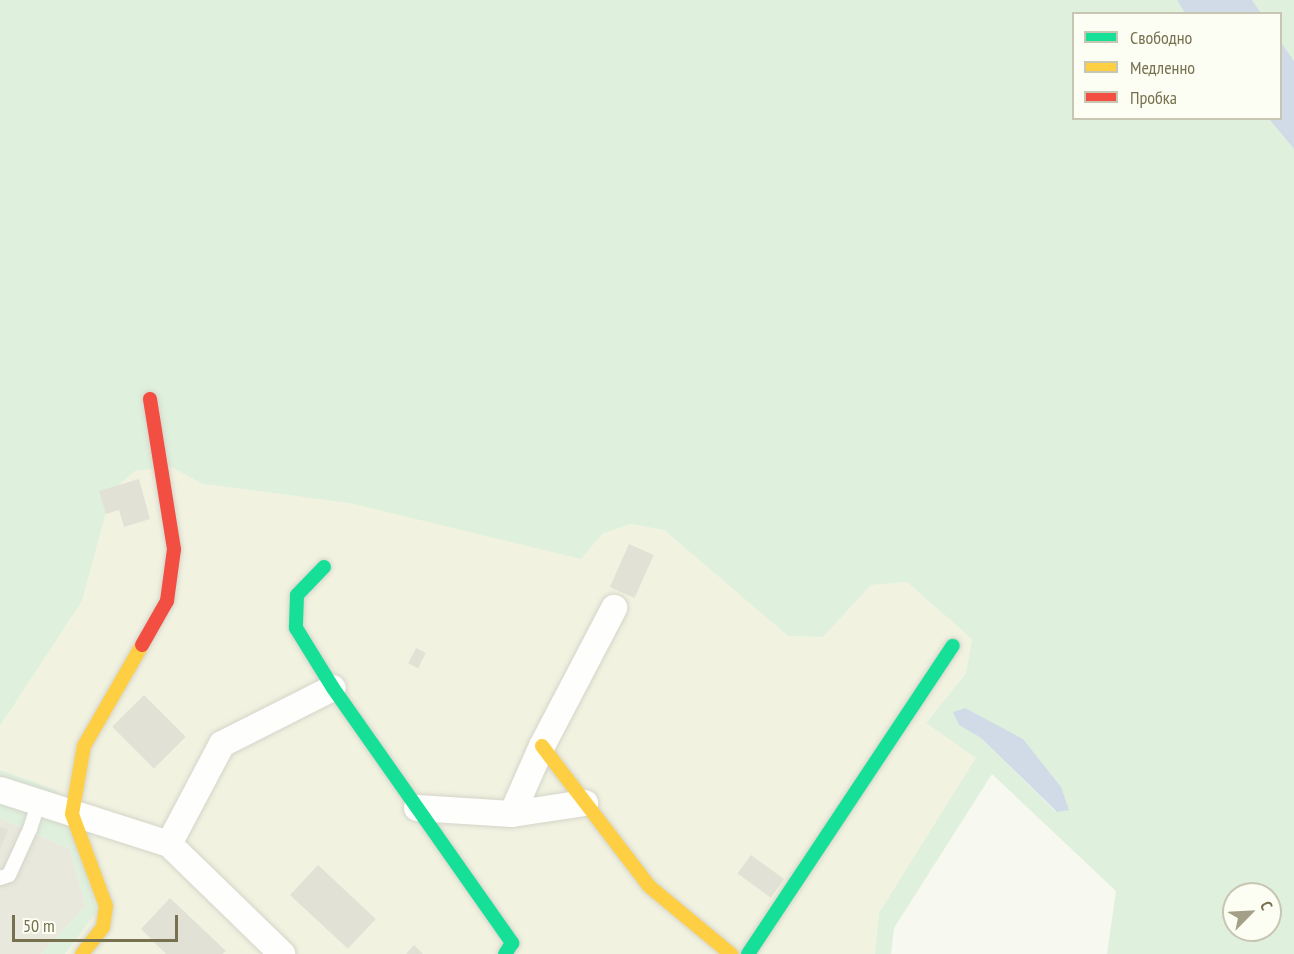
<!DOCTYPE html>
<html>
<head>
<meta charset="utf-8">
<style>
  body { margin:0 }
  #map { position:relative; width:1294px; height:954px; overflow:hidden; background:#f7f8f0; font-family:"PT Sans Narrow",sans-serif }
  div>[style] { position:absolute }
  .residential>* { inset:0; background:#f2f2e1 }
  .industrial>* { inset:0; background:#e8e8dd }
  .green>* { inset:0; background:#dff0dd }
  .water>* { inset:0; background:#d1dbe8 }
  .building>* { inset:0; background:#e2e1d5; transform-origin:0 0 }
  .roads { filter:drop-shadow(0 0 2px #d4d4c9) drop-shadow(0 0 2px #d4d4c9) }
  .lane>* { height:14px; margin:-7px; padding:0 7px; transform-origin:7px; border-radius:7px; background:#fefefd }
  .street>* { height:26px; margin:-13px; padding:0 13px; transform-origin:13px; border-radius:13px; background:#fefefd }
  .fast>* { height:14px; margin:-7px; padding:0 7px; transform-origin:7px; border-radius:7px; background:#16e098 }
  .slow>* { height:14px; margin:-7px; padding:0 7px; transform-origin:7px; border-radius:7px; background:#ffcf43 }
  .jam>* { height:14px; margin:-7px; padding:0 7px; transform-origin:7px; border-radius:7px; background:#f24e42 }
  span { translate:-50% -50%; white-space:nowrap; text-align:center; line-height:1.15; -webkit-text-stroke:5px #fdfef3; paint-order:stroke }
  .legend { position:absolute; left:1072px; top:12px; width:210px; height:108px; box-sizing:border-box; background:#fdfef3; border:2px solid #c7c6b2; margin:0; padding:8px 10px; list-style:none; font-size:18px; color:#777150 }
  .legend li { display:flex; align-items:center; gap:12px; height:30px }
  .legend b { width:30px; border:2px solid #c7c6b2 }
  .north { position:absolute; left:1222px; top:882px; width:60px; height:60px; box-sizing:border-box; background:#fdfef3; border:2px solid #c7c6b2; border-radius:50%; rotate:66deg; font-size:16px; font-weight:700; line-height:24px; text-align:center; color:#777150 }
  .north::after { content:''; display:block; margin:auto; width:21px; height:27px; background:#a4a088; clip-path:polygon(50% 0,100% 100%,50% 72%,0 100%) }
  .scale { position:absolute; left:12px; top:915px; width:166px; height:27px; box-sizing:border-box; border:3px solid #777150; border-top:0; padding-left:8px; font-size:18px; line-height:21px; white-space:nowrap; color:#777150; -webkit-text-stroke:4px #fdfef3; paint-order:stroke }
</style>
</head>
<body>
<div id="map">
  <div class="residential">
    <div style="clip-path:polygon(171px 467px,203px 484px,602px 534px,630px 524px,664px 530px,788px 636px,823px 637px,871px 585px,907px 582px,972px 639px,966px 673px,926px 723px,977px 758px,879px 913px,875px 954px,65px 954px,96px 911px,56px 790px,0 770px,0 726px,82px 601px,105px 516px,115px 488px,135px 471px)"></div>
  </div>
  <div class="industrial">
    <div style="clip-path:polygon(0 818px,70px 849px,86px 906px,41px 954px,0 954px)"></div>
  </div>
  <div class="green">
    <div style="clip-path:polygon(evenodd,0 0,1177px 0,1185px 13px,1074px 14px,1074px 118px,1269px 119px,1294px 149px,1294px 954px,1107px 954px,1116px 891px,992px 774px,894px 928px,891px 954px,875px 954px,879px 913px,976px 758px,926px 723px,966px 673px,972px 639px,907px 582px,871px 585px,823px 637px,788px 636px,664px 530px,630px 524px,602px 534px,581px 559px,350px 503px,203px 484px,171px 467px,135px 471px,115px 488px,105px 516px,82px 601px,0 726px,0 0,959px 725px,1061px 787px,1056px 812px,981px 738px,959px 725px,0 0,1234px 894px,1270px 894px,1270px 930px,1234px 930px,1234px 894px)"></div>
    <div style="clip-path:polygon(1252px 0,1294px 0,1294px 61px,1281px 42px,1280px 14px,1261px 13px)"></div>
    <div style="clip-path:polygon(0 770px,56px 790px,78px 845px,97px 911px,65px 954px,41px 954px,86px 906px,70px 849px,0 818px)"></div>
  </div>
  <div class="water">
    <div style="clip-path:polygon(1177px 0,1252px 0,1261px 13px,1185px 13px)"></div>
    <div style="clip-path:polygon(1281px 42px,1294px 61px,1294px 149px,1269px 119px,1280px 118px)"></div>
    <div style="clip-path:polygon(965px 708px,1023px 739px,1061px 787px,1069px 810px,1057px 812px,981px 738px,959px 725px,953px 712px)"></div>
  </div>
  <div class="building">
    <div style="clip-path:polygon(139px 479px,150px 519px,124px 527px,119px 510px,106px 514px,99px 491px)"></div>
    <div style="left:629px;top:544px;width:27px;height:47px;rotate:24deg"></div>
    <div style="left:416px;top:648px;width:11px;height:17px;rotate:27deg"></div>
    <div style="left:144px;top:695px;width:59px;height:45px;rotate:45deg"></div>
    <div style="clip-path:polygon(0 827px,8px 830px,0 849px)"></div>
    <div style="left:751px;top:855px;width:41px;height:23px;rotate:36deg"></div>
    <div style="left:318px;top:865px;width:79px;height:41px;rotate:43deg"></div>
    <div style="clip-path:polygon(170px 898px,226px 951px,222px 954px,166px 954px,141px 929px)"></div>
    <div style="clip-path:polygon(414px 945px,423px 954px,406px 954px)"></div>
  </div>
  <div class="roads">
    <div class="lane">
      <div style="left:0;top:878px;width:9px;rotate:-18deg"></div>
      <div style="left:9px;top:875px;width:51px;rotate:-65.5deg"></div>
      <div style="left:30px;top:829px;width:26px;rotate:-72deg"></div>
    </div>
    <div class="street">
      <div style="left:0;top:790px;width:177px;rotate:17.7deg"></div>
      <div style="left:169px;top:844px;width:158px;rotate:44.2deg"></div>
      <div style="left:417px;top:808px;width:95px;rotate:3.6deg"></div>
      <div style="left:512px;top:814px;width:74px;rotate:-8.6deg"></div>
      <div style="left:512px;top:814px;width:74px;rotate:-66.2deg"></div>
      <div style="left:542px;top:746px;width:156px;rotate:-62.4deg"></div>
      <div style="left:169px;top:844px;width:113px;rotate:-62.1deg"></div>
      <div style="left:222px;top:744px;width:124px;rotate:-26.8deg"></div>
    </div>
    <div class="fast">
      <div style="left:324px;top:567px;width:39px;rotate:134deg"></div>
      <div style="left:297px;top:595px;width:33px;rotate:92deg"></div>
      <div style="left:296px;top:628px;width:70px;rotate:58.3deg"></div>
      <div style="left:333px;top:688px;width:312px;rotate:54.9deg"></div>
      <div style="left:512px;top:943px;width:13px;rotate:122deg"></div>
      <div style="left:748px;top:954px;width:370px;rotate:-56.4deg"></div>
    </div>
    <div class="slow">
      <div style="left:542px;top:746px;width:176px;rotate:52.6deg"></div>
      <div style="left:649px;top:886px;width:107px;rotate:39.7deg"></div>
      <div style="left:82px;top:954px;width:34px;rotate:-52deg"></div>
      <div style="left:103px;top:927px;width:21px;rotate:-82deg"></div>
      <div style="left:106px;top:906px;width:98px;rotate:-110.3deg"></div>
      <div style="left:72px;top:814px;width:69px;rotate:-80deg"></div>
      <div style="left:84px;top:746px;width:116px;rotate:-60.1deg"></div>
    </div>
    <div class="jam">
      <div style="left:142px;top:645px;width:51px;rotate:-60.4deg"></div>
      <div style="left:167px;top:601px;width:52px;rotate:-82.3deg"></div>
      <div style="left:174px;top:549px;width:152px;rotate:-99.1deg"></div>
    </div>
  </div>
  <ul class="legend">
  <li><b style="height:8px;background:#16e098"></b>Свободно</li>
  <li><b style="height:8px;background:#ffcf43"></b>Медленно</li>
  <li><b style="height:8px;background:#f24e42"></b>Пробка</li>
  </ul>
  <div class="north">С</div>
  <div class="scale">50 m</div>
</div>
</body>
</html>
